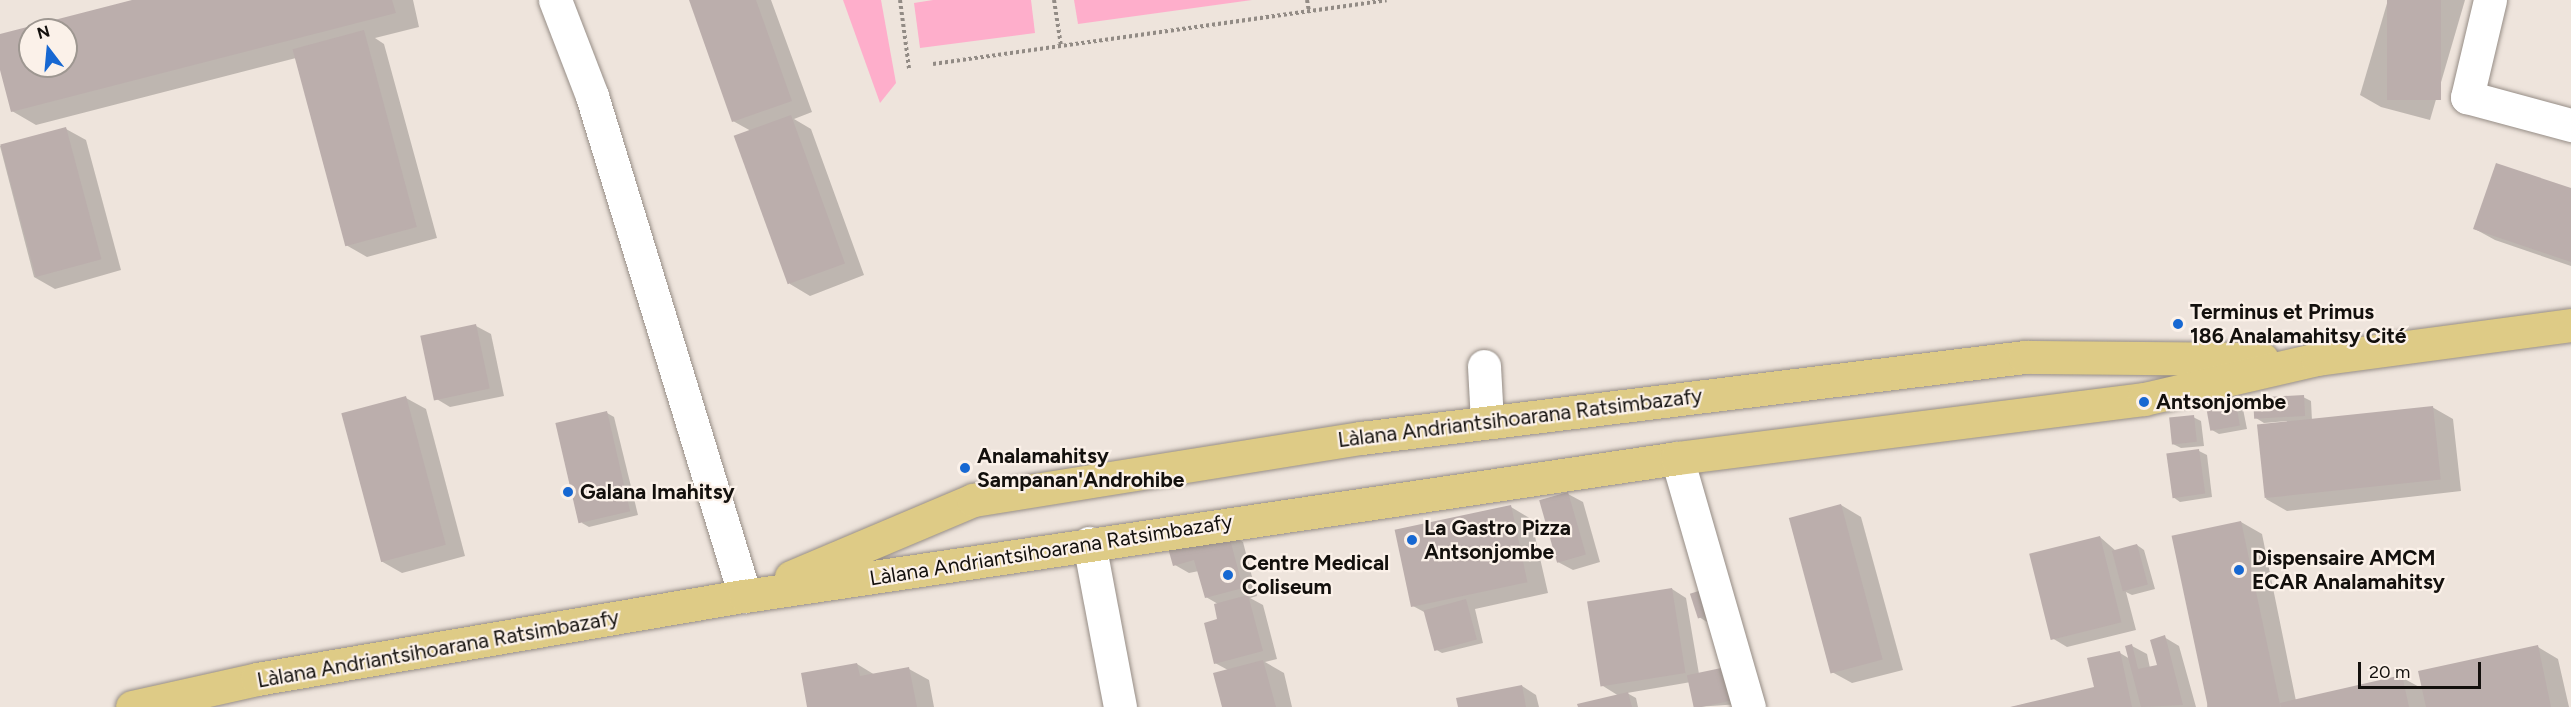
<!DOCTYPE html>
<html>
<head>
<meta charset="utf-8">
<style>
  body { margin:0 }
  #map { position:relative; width:2571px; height:707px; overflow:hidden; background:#eee4dc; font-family:Figtree,sans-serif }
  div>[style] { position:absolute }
  .green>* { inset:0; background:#feaecb }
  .shadow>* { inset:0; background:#0003 }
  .building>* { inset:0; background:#bbaeac; transform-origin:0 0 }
  .path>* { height:4px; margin-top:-2px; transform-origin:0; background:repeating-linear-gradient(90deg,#928b85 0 3px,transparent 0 6px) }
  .roads { filter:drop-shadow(0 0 2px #968d86) drop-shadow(0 0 2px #968d86) }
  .minor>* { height:33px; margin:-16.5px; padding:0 16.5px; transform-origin:16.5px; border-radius:16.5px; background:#fff }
  .major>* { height:33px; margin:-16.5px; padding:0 16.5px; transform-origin:16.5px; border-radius:16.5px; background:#decb86 }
  .dots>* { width:16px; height:16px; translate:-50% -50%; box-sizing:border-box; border:3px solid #fbf1e9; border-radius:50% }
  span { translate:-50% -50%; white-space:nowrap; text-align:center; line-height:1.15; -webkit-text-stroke:4.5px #fbf1e9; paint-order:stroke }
  .poi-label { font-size:21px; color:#13100d; font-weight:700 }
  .left { translate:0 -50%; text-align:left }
  .street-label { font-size:21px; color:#13100d }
  .north { position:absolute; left:18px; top:18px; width:60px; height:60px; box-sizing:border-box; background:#fbf1e9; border:2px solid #9e9791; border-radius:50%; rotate:344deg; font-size:16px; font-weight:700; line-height:24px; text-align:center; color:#13100d }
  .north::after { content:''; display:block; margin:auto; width:21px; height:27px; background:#1768d2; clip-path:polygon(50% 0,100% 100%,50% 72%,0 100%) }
  .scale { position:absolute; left:2358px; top:662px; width:123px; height:27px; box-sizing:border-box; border:3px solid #13100d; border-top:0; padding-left:8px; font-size:18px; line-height:21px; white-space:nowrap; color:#13100d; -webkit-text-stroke:4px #fbf1e9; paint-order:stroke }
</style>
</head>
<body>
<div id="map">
  <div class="green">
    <div style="clip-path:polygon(843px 0,881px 0,896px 83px,880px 103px)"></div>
    <div style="clip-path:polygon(933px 0,1031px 0,1035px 33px,920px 48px,914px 3px)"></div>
    <div style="clip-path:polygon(1074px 0,1252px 0,1078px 24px)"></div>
  </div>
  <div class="shadow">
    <div style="clip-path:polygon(evenodd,138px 0,413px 0,419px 27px,375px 38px,384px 44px,437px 238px,367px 257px,346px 245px,296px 58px,36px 125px,12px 111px,0 64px,0 35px,138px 0,30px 30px,66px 30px,66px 66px,30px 66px,30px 30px)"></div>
    <div style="clip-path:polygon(691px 0,771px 0,812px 112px,794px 119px,811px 129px,864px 275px,810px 296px,790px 284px,751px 131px,733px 121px)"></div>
    <div style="clip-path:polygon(2388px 0,2465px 0,2430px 120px,2381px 107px,2360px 95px)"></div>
    <div style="clip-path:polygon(66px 129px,86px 140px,121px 270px,55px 289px,34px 277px,0 146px)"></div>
    <div style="clip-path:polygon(2571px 190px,2571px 266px,2495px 240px,2475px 229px)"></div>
    <div style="clip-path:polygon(476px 326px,491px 334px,504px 396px,450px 407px,435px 398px)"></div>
    <div style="clip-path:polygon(2303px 397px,2311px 401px,2312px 421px,2432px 407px,2453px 419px,2461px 491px,2287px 511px,2266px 499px,2287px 421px,2264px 423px,2256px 418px)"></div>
    <div style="clip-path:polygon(406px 398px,426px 409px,465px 556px,402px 573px,381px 561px)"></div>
    <div style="clip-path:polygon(2235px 400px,2242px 404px,2247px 429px,2219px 434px,2212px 430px)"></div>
    <div style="clip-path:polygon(607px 413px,614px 417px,638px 515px,589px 527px,582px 523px)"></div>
    <div style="clip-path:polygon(2193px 417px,2201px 421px,2204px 446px,2181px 448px,2173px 444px)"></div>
    <div style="clip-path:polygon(2199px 451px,2207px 455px,2212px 497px,2180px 502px,2173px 497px)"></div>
    <div style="clip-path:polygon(1568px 494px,1583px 502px,1600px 562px,1573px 570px,1558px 562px)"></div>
    <div style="clip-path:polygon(1841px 505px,1861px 517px,1903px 670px,1852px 683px,1832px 672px)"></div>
    <div style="clip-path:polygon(1511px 507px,1531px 519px,1548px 593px,1475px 609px,1483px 643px,1442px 653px,1435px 649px,1426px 613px,1413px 606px)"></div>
    <div style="clip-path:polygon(2241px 522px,2262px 534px,2296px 701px,2401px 677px,2423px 689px,2538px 647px,2558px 659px,2569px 707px,2207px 707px)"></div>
    <div style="clip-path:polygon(1228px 533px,1243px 542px,1257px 596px,1250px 598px,1263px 605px,1277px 659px,1265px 662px,1284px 673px,1292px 707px,1223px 707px,1228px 670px,1215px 663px,1218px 604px,1206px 597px,1199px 571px,1189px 573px,1175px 565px)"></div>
    <div style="clip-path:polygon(2100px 537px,2116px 551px,2137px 545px,2144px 550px,2155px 589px,2132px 595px,2126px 592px,2136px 630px,2067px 647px,2052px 638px)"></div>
    <div style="clip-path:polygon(1672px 589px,1686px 598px,1699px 674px,1740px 704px,1696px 707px,1691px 682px,1627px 693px,1636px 698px,1638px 707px,1580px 707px,1619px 696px,1603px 686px)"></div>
    <div style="clip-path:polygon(1692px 595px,1723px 617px,1707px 622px,1699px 617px)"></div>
    <div style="clip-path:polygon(2164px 637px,2179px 646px,2196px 707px,2012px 707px,2096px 688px,2120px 653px,2130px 659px,2132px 646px,2147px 654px,2150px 668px,2159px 666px)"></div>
    <div style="clip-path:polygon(857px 664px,875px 675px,909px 669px,929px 680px,934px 707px,808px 707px)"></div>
    <div style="clip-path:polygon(1522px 686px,1536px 695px,1539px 707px,1460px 707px)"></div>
  </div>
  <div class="building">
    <div style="clip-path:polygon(evenodd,132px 0,392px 0,396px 13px,11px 112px,0 70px,0 34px,132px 0,30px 30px,66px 30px,66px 66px,30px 66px,30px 30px)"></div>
    <div style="clip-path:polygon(689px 0,756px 0,792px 101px,732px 122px)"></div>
    <div style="left:2387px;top:0;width:54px;height:100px"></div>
    <div style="left:364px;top:30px;width:204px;height:74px;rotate:75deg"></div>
    <div style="left:791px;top:115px;width:158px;height:61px;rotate:70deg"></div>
    <div style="left:66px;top:127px;width:137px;height:68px;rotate:75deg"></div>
    <div style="clip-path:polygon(2496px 163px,2571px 188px,2571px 262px,2473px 229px)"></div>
    <div style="left:476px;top:324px;width:66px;height:57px;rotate:78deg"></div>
    <div style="left:2304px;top:395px;width:21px;height:51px;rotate:87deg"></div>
    <div style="left:406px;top:396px;width:154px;height:67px;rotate:75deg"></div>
    <div style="left:2235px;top:398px;width:28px;height:30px;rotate:80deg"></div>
    <div style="left:2433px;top:406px;width:74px;height:177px;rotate:84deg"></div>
    <div style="left:607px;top:411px;width:103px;height:53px;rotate:77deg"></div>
    <div style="left:2194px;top:415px;width:27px;height:25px;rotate:84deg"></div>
    <div style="left:2199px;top:449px;width:45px;height:33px;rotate:82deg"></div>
    <div style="left:1568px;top:492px;width:65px;height:30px;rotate:74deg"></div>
    <div style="left:1841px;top:504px;width:161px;height:54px;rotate:75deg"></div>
    <div style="left:1511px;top:505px;width:79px;height:119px;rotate:78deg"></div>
    <div style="left:2241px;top:521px;width:190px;height:71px;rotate:78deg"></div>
    <div style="clip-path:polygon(1228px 532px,1243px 588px,1205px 598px,1194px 560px,1173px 566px,1168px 548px)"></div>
    <div style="left:2100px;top:536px;width:89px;height:73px;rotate:76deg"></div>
    <div style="left:2137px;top:544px;width:42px;height:26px;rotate:75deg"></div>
    <div style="left:1672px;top:588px;width:86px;height:86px;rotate:81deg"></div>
    <div style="left:1708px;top:588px;width:26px;height:19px;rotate:72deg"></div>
    <div style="clip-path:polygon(1248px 595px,1263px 651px,1214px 664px,1204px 623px,1217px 619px,1214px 604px)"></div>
    <div style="left:1466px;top:599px;width:42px;height:44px;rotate:75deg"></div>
    <div style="clip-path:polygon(2165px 635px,2183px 705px,2141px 707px,2125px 646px,2132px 644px,2138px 669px,2157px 665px,2150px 640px)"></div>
    <div style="clip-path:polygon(2538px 645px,2551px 707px,2426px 707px,2418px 671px)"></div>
    <div style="clip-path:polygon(2120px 651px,2132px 707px,2010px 707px,2094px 687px,2087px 658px)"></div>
    <div style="clip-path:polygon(1263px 660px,1276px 707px,1222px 707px,1213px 673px)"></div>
    <div style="clip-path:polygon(857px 663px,860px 676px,909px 667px,917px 707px,807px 707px,801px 673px)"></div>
    <div style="left:1726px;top:667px;width:34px;height:40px;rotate:78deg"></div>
    <div style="clip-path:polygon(2402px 675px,2409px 707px,2281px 707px,2280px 703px)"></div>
    <div style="clip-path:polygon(1522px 685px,1526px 707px,1458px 707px,1456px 698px)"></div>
    <div style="clip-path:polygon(1628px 692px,1632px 707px,1578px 707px,1577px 704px)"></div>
  </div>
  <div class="path">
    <div style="left:900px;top:0;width:69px;rotate:82.5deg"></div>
    <div style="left:1054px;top:0;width:47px;rotate:81.3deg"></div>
    <div style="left:1307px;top:0;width:11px;rotate:80deg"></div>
    <div style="left:933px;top:64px;width:458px;rotate:-8deg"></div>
  </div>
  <div class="roads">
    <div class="minor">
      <div style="left:555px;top:0;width:103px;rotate:68.9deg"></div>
      <div style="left:592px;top:96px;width:523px;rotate:72.99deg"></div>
      <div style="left:2490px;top:0;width:100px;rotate:103.3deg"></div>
      <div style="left:2467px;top:97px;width:108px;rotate:15.1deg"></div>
      <div style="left:1484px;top:366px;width:55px;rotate:86.9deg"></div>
      <div style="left:1677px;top:458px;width:259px;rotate:73.9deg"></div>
      <div style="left:1089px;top:543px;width:167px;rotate:79.3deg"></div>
    </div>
    <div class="major">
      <div style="left:791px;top:577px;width:198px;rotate:-22.9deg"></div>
      <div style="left:973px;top:500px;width:393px;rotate:-9.1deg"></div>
      <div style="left:1361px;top:438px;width:669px;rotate:-6.96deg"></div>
      <div style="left:2025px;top:357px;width:237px;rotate:0.5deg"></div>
      <div style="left:132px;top:707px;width:128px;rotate:-12.6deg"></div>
      <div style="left:257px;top:679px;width:495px;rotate:-9.7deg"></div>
      <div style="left:745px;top:596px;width:942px;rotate:-8.42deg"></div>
      <div style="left:1677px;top:458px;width:471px;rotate:-7.2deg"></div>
      <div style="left:2144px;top:399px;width:178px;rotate:-13deg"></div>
      <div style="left:2317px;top:359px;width:256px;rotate:-7.6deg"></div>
    </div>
  </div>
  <div class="dots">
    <div style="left:2178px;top:324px;background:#1768d2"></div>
    <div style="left:2144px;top:402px;background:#1768d2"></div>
    <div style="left:965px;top:468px;background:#1768d2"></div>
    <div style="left:568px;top:492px;background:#1768d2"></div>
    <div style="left:1412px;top:540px;background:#1768d2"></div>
    <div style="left:2239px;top:570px;background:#1768d2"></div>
    <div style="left:1228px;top:575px;background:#1768d2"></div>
  </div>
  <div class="poi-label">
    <span class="left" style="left:2190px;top:324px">Terminus et Primus<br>186 Analamahitsy Cité</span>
    <span class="left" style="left:2156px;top:402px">Antsonjombe</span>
    <span class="left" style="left:977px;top:468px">Analamahitsy<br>Sampanan'Androhibe</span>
    <span class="left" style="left:580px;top:492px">Galana Imahitsy</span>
    <span class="left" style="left:1424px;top:540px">La Gastro Pizza<br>Antsonjombe</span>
    <span class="left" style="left:2252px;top:570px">Dispensaire AMCM<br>ECAR Analamahitsy</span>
    <span class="left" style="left:1242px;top:575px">Centre Medical<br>Coliseum</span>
  </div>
  <div class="street-label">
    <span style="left:1520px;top:418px;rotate:-7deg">Làlana Andriantsihoarana Ratsimbazafy</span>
    <span style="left:1051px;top:550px;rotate:-9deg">Làlana Andriantsihoarana Ratsimbazafy</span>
    <span style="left:438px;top:649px;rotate:-10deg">Làlana Andriantsihoarana Ratsimbazafy</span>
  </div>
  <div class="north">N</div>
  <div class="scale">20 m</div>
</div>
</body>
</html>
